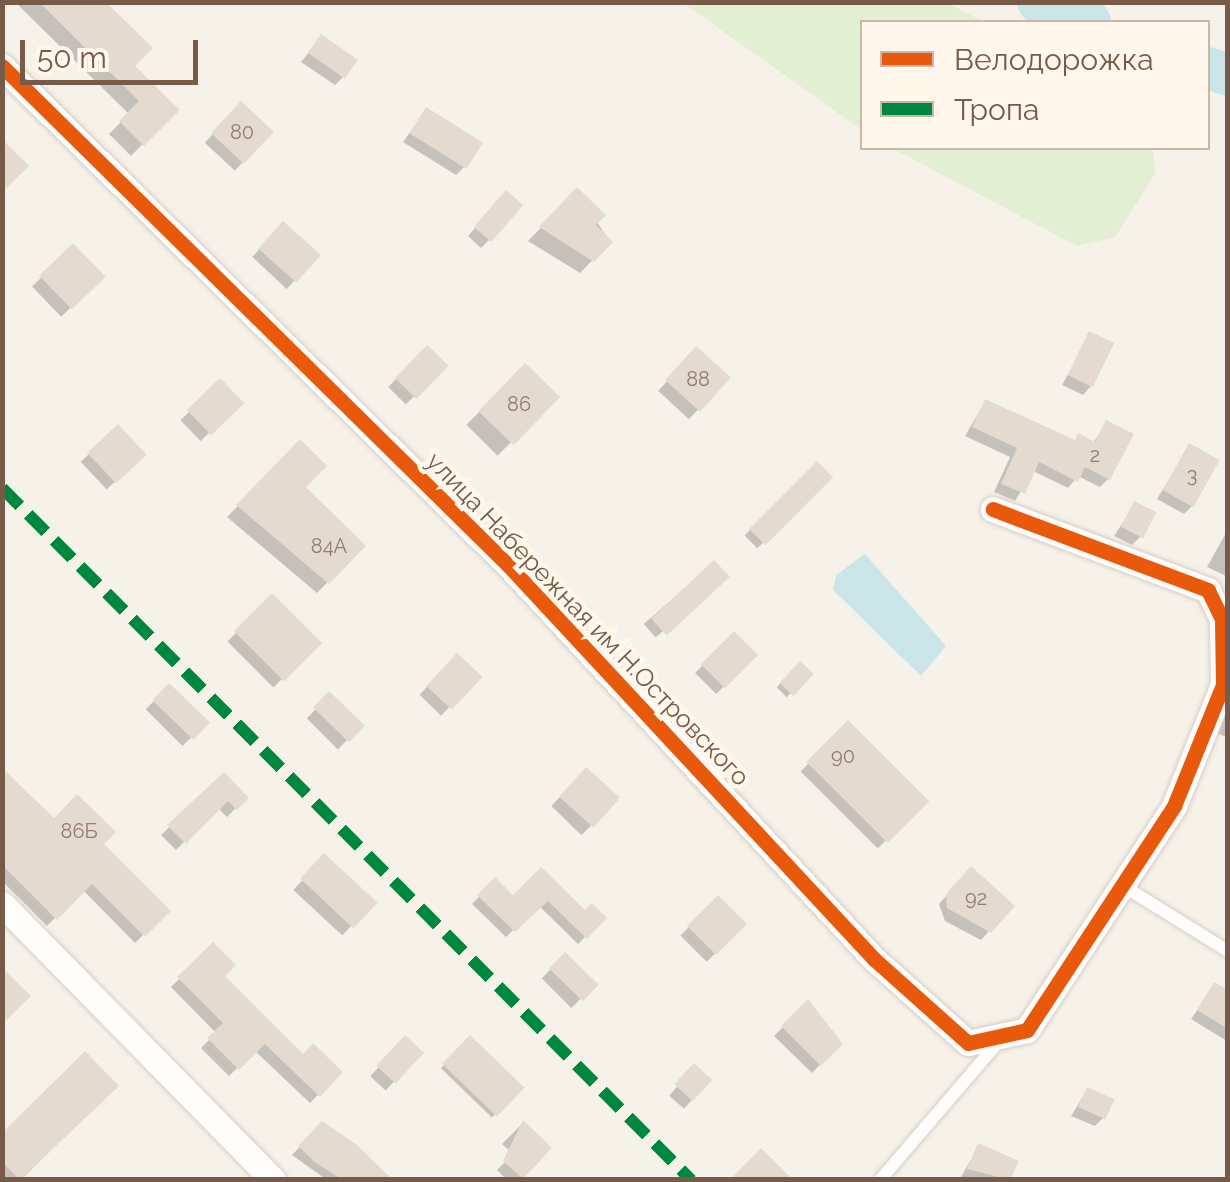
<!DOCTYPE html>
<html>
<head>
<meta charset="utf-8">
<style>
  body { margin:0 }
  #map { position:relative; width:1230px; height:1182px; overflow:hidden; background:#f7f2e9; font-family:Raleway,sans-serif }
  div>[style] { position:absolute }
  .green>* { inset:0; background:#e2efd3 }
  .water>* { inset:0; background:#cae5e8 }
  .shadow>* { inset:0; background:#0003; transform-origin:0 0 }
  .river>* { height:42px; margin:-21px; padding:0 21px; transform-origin:21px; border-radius:21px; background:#cae5e8 }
  .building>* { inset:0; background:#e4dad0; transform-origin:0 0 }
  .roads { filter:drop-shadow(0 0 2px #d6cec6) drop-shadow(0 0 2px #d6cec6) }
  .lane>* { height:12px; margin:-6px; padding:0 6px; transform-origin:6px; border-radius:6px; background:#fefdfc }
  .street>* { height:25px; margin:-12.5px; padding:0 12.5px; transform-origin:12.5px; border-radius:12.5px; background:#fefdfc }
  .quiet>* { height:12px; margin-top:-6px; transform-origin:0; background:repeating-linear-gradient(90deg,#00873e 0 25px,transparent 0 37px) }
  .cycleway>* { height:15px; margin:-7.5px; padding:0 7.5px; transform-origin:7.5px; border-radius:7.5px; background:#e8590c }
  span { translate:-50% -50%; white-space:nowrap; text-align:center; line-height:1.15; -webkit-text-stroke:9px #fff7eb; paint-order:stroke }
  .number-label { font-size:20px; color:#947c6c }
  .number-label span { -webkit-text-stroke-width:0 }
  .street-label { font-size:25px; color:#775a48 }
  .frame { position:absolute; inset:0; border:5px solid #775a48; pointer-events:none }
  .legend { position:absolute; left:860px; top:20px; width:350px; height:130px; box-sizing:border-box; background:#fff7eb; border:2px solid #c9b8aa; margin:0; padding:12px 18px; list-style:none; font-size:30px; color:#775a48 }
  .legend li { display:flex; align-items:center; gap:20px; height:50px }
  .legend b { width:50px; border:2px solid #c9b8aa }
  .scale { position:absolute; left:20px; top:40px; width:178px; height:45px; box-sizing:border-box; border:5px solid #775a48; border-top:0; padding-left:12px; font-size:30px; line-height:35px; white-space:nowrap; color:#775a48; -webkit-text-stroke:8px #fff7eb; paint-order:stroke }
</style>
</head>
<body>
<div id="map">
  <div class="green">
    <div style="clip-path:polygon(683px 3px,947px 3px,984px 22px,862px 22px,862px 130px)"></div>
    <div style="clip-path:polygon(892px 148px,1153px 148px,1155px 174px,1115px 237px,1077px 246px)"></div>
  </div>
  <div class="water">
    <div style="clip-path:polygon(865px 554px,946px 646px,921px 676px,833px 590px,836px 575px)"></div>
  </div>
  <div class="shadow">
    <div style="clip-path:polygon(15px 2px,103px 2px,131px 66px,176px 110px,131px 156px,109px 134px,129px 114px)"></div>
    <div style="clip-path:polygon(321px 38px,343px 77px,335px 85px,301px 62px)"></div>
    <div style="left:241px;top:104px;width:41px;height:53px;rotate:43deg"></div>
    <div style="clip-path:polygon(426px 110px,464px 167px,456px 175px,403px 142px)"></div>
    <div style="clip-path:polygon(577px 191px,610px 242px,580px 273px,528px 241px)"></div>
    <div style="clip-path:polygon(498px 202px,489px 240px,481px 248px,468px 236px)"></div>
    <div style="left:283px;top:224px;width:47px;height:45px;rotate:43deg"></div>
    <div style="left:73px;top:247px;width:42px;height:57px;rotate:46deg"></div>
    <div style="clip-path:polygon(1090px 334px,1091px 386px,1083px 395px,1062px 385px)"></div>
    <div style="left:427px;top:348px;width:25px;height:55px;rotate:45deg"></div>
    <div style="left:697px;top:349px;width:42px;height:57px;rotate:43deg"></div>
    <div style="left:525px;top:366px;width:44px;height:83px;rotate:45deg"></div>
    <div style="left:220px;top:382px;width:29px;height:55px;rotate:46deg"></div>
    <div style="clip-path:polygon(985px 402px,1073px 442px,1093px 443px,1107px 423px,1108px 479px,1100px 487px,1078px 476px,1068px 488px,1033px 471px,1015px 501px,994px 492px,1010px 457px,965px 436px)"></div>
    <div style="left:118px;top:427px;width:38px;height:51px;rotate:47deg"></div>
    <div style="clip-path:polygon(300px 443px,302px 487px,363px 546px,317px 593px,227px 517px)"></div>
    <div style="clip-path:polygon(1189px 447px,1192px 506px,1184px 514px,1157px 499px)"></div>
    <div style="left:816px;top:464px;width:18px;height:101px;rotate:45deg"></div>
    <div style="clip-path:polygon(1135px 504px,1140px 537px,1132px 545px,1114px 536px)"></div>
    <div style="clip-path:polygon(1228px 529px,1228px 577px,1207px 567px)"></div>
    <div style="left:714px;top:563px;width:18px;height:93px;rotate:49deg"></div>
    <div style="left:272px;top:597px;width:65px;height:63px;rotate:45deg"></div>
    <div style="left:734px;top:634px;width:30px;height:55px;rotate:45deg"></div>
    <div style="left:457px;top:656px;width:30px;height:54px;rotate:44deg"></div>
    <div style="left:800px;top:664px;width:14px;height:33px;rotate:45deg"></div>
    <div style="left:169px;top:686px;width:52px;height:33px;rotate:45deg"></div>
    <div style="left:330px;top:695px;width:44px;height:33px;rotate:45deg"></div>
    <div style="clip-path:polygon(1228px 698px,1228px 738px,1215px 732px)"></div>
    <div style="left:848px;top:724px;width:109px;height:67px;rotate:45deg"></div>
    <div style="left:586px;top:770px;width:42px;height:50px;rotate:44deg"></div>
    <div style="clip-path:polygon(2px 772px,54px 821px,101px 844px,167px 911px,135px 943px,83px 890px,47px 926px,2px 881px)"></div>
    <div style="clip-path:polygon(224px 775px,246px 798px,227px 817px,218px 808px,176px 850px,161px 835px)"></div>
    <div style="left:324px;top:857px;width:67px;height:45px;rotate:43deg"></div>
    <div style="clip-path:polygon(971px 869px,1012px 906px,981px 940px,945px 921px,939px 904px)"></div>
    <div style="clip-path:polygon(541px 870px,585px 914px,604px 918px,578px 944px,539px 906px,506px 937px,472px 904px,495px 880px,513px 898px)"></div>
    <div style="left:718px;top:898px;width:37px;height:53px;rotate:45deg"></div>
    <div style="clip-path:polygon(213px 946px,222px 976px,302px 1058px,340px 1072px,310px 1103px,255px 1051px,229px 1076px,201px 1048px,216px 1033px,171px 987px)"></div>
    <div style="left:565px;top:955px;width:42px;height:33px;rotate:45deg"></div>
    <div style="clip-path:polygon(1215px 985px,1228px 993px,1227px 1041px,1191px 1019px)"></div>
    <div style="clip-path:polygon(808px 1002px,840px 1044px,812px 1073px,774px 1036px)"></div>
    <div style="left:470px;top:1038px;width:71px;height:42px;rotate:44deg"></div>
    <div style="left:405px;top:1039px;width:21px;height:51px;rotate:43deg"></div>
    <div style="left:694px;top:1067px;width:20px;height:38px;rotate:41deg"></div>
    <div style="clip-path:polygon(115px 1086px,21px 1180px,2px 1180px,2px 1136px)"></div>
    <div style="clip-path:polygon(1087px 1090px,1103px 1118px,1095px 1126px,1071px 1116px)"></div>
    <div style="clip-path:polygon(523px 1123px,549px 1148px,519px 1180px,507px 1180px,497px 1170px,513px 1154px,502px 1144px)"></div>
    <div style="clip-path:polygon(322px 1124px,376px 1180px,327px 1180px,292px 1155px)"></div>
    <div style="clip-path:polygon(979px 1146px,1015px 1162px,1008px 1180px,961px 1177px)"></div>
  </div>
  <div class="river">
    <div style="left:1038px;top:2px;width:56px;rotate:21deg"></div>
    <div style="left:1208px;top:68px;width:21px;rotate:19deg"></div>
  </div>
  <div class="building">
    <div style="clip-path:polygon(39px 2px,106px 2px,153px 48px,135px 66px,180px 110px,144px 146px,119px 121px,139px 101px)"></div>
    <div style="left:321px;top:34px;width:45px;height:23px;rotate:35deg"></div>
    <div style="left:241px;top:101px;width:45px;height:44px;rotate:43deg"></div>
    <div style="left:426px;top:107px;width:67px;height:31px;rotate:32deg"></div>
    <div style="clip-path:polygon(2px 139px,29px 166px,2px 192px)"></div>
    <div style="clip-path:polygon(577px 187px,606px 215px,596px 225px,613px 242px,594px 262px,539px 227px)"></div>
    <div style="left:506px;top:190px;width:23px;height:49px;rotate:41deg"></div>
    <div style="left:283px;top:221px;width:51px;height:37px;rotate:42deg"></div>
    <div style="left:73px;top:243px;width:47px;height:47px;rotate:46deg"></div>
    <div style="left:1089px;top:331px;width:28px;height:49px;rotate:26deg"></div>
    <div style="left:427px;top:345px;width:30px;height:46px;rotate:44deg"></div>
    <div style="left:696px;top:346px;width:47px;height:46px;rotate:42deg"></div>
    <div style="left:525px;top:363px;width:49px;height:67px;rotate:44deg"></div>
    <div style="left:220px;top:378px;width:35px;height:46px;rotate:46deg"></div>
    <div style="clip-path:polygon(985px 399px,1075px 440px,1078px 433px,1095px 442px,1106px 420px,1134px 434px,1110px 480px,1085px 467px,1078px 482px,1039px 462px,1025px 494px,1001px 484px,1017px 448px,972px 427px)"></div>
    <div style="left:118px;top:424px;width:42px;height:42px;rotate:47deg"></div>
    <div style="clip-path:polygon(300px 439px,327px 466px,306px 487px,366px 546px,329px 584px,236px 505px)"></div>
    <div style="left:1189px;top:443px;width:35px;height:54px;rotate:29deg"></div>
    <div style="left:817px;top:461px;width:23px;height:96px;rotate:45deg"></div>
    <div style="left:1134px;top:501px;width:25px;height:29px;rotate:27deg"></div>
    <div style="left:714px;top:560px;width:23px;height:86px;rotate:47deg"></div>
    <div style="left:272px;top:593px;width:71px;height:54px;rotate:45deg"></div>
    <div style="left:734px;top:631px;width:34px;height:47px;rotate:45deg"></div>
    <div style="left:457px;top:653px;width:35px;height:45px;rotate:43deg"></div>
    <div style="left:800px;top:661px;width:19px;height:30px;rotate:43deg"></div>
    <div style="left:169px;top:683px;width:57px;height:24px;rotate:44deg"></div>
    <div style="left:329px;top:691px;width:50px;height:23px;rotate:44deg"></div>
    <div style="left:848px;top:720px;width:115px;height:59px;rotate:45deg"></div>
    <div style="left:586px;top:767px;width:46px;height:40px;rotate:42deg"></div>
    <div style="clip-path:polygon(2px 768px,54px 818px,77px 794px,116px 832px,104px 844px,171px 911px,145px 937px,92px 884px,57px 920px,2px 865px)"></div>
    <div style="clip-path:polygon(224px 772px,249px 798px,237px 810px,228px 801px,186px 844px,167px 825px)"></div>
    <div style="left:324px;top:853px;width:73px;height:35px;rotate:43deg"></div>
    <div style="clip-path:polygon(971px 866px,1015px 906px,991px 933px,947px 908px,946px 894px)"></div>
    <div style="clip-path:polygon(541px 867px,585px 910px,592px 903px,607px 918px,587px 939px,548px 901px,515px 932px,477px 895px,495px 877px,513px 895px)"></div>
    <div style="left:718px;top:895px;width:41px;height:44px;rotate:45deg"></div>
    <div style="clip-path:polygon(213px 942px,236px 965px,225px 976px,303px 1054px,313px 1043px,343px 1072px,320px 1097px,265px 1044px,239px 1070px,207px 1038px,223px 1023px,177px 977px)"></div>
    <div style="left:565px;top:952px;width:47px;height:23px;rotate:44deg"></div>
    <div style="clip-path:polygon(2px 968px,31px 996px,2px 1024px)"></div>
    <div style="clip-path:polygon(1214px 982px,1228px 990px,1228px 1029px,1197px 1010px)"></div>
    <div style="clip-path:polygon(808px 999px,843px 1044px,821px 1066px,781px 1026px)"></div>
    <div style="left:405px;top:1035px;width:26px;height:42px;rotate:43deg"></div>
    <div style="left:470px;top:1035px;width:76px;height:40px;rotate:44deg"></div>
    <div style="clip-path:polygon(85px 1051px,119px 1086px,20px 1180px,2px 1162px,2px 1133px)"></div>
    <div style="left:694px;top:1063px;width:25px;height:29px;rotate:43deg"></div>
    <div style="left:1087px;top:1087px;width:30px;height:22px;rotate:24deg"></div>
    <div style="clip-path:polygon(523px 1120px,552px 1148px,523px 1179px,503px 1161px)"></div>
    <div style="clip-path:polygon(322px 1121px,357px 1145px,393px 1180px,343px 1180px,316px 1163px,298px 1146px)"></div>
    <div style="clip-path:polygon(978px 1143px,1019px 1161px,1010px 1180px,967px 1169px)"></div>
    <div style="clip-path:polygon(761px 1148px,793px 1180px,730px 1180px)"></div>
  </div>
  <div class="roads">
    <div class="lane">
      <div style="left:1125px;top:887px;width:121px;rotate:31.9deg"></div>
      <div style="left:880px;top:1180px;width:184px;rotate:-49.4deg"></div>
    </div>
    <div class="street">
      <div style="left:2px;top:66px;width:711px;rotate:44.6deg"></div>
      <div style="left:508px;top:565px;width:538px;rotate:47.11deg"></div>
      <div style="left:874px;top:959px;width:126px;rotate:41.8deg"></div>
      <div style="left:968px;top:1043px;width:60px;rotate:-12.4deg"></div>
      <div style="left:1027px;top:1030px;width:268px;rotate:-56.7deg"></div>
      <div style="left:1174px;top:806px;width:131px;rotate:-68deg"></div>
      <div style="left:1223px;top:685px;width:66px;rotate:-90.9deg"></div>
      <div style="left:1222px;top:619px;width:32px;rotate:-116deg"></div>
      <div style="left:1208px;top:590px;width:230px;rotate:-159.4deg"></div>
      <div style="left:2px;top:904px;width:387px;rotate:45.5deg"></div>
    </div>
  </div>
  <div class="quiet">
    <div style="left:2px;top:488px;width:977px;rotate:45.12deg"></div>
  </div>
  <div class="cycleway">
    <div style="left:2px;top:66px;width:711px;rotate:44.6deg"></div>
    <div style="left:508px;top:565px;width:538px;rotate:47.11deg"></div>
    <div style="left:874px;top:959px;width:126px;rotate:41.8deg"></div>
    <div style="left:968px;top:1043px;width:60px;rotate:-12.4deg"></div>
    <div style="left:1027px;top:1030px;width:268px;rotate:-56.7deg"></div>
    <div style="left:1174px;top:806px;width:131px;rotate:-68deg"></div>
    <div style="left:1223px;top:685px;width:66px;rotate:-90.9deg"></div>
    <div style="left:1222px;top:619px;width:32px;rotate:-116deg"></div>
    <div style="left:1208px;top:590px;width:230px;rotate:-159.4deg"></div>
  </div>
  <div class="number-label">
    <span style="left:242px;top:132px">80</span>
    <span style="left:698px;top:379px">88</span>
    <span style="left:519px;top:404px">86</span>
    <span style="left:1095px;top:455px">2</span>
    <span style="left:1192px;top:475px">3</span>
    <span style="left:329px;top:546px">84А</span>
    <span style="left:843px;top:756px">90</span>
    <span style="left:79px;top:831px">86Б</span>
    <span style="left:976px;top:898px">92</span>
  </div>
  <div class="street-label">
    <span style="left:588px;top:619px;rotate:46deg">улица Набережная им Н.Островского</span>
  </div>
  <div class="frame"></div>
  <ul class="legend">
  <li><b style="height:12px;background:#e8590c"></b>Велодорожка</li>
  <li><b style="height:12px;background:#00873e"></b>Тропа</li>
  </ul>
  <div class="scale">50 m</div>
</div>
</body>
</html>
